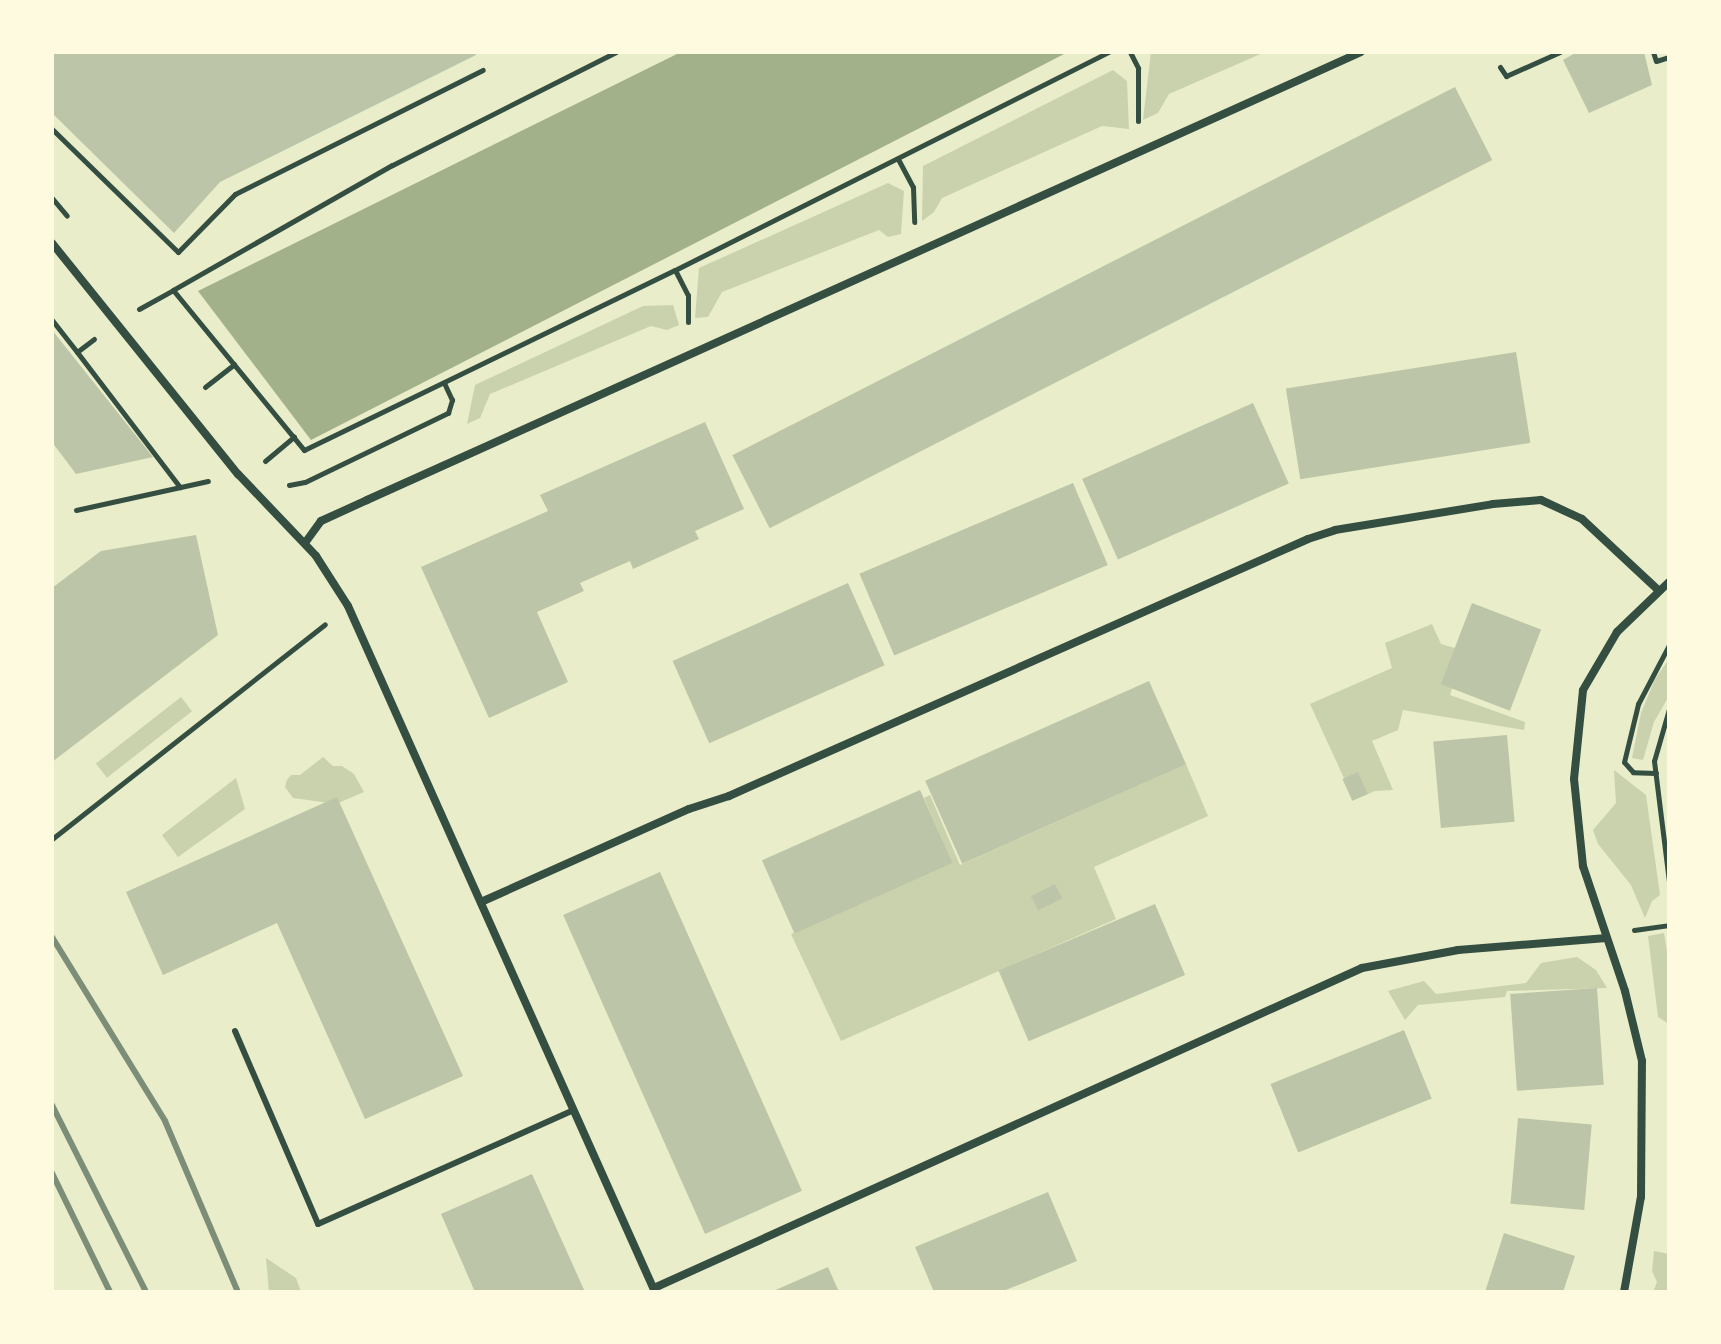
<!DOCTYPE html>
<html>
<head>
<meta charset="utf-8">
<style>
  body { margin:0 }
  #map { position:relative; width:1721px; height:1344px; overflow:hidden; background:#e9edc9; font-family:"Sofia Sans Condensed",sans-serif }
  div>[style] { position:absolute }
  .green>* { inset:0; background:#cad2ad; transform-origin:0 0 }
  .water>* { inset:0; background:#a3b18a }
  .building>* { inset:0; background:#bcc5a7; transform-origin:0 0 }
  .path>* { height:5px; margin:-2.5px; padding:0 2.5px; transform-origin:2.5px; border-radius:2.5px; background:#344e41 }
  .service>* { height:6px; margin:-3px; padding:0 3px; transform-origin:3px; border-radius:3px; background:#344e41 }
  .minor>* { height:8px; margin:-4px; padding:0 4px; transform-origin:4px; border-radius:4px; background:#344e41 }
  .rail>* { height:6px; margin:-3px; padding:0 3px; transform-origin:3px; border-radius:3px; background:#7c8e77 }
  span { translate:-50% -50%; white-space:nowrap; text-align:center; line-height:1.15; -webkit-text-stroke:7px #fefae0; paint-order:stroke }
  .frame { position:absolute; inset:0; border:54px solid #fefae0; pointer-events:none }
</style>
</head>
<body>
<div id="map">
  <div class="green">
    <div style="clip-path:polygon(1151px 52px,1265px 52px,1169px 94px,1158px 113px,1143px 120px)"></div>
    <div style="clip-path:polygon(1113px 70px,1127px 81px,1129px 129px,1102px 126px,942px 198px,934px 212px,922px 221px,923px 166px)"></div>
    <div style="clip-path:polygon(888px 183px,904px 191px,901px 234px,888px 237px,879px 230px,722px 292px,708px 317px,695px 318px,699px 268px)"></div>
    <div style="clip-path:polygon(673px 305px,679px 325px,667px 330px,651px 326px,490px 394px,480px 418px,467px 424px,475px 385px,643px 306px)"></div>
    <div style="clip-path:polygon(1432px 624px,1441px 644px,1465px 651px,1450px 695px,1525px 722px,1524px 730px,1403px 710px,1398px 730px,1372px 741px,1393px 790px,1375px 791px,1354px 800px,1310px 704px,1392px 668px,1385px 643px)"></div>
    <div style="clip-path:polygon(1669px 659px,1669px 696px,1654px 722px,1643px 760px,1632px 758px,1641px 713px,1655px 679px)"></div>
    <div style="left:181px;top:697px;width:18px;height:108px;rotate:52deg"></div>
    <div style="clip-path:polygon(323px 757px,333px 766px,342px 766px,354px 774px,364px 792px,336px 804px,293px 798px,285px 787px,287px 780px,291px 775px,300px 775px)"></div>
    <div style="clip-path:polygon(1186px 764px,1208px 816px,1094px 867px,1116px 919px,841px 1041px,791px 934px,952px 863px,924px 798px,930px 795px,960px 865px)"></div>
    <div style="clip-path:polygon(1614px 770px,1646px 795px,1660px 895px,1652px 901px,1645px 918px,1631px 885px,1598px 844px,1593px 830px,1616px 803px)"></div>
    <div style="clip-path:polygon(236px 778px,245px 809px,178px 857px,162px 835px)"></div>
    <div style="clip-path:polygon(1664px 933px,1669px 964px,1669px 1024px,1658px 1017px,1648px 936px)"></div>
    <div style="clip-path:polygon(1577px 957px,1596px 970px,1607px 988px,1507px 991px,1505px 997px,1418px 1005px,1405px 1020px,1388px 991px,1424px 981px,1436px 994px,1526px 983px,1541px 963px)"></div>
    <div style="clip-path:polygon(1654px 1251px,1669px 1254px,1669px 1292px,1653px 1292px,1657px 1282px,1652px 1271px)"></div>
    <div style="clip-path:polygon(266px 1258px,296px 1278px,301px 1292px,269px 1292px)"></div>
  </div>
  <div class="water">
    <div style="clip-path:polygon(681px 52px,1068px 52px,311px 440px,198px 291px)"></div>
  </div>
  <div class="building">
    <div style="clip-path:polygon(52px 52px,475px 52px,476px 55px,220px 182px,174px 233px,52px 113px)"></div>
    <div style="clip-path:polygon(1577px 52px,1644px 52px,1652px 85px,1589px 113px,1563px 60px)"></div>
    <div style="left:1455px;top:87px;width:82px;height:811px;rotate:63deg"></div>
    <div style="clip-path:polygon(52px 330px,153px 457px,76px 474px,52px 442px)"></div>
    <div style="left:1516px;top:352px;width:92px;height:233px;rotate:81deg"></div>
    <div style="left:1253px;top:403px;width:88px;height:187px;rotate:66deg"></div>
    <div style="clip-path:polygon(705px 422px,744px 509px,695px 531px,699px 539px,633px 569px,630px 561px,580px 583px,584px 591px,537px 612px,568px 682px,489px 718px,421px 567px,548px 511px,540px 495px)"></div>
    <div style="left:1073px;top:483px;width:89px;height:232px;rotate:67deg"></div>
    <div style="clip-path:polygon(196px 535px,218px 635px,52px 762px,52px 588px,101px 551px)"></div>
    <div style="left:848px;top:583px;width:90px;height:192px;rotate:66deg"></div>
    <div style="left:1472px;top:603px;width:74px;height:87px;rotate:21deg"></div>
    <div style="left:1149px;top:681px;width:91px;height:245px;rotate:66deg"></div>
    <div style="left:1507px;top:735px;width:87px;height:74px;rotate:85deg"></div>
    <div style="left:1358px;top:772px;width:24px;height:17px;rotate:66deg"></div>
    <div style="left:920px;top:790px;width:80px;height:173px;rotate:66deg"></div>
    <div style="clip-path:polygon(337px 797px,463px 1076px,365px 1119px,277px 923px,163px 975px,126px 892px)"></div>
    <div style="left:660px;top:872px;width:349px;height:106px;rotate:66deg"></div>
    <div style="left:1055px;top:884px;width:16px;height:27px;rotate:63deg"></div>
    <div style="left:1155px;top:904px;width:77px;height:170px;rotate:67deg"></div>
    <div style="left:1597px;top:988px;width:97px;height:87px;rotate:86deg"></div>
    <div style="left:1404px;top:1030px;width:74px;height:144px;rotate:68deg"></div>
    <div style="left:1518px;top:1118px;width:74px;height:86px;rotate:5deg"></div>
    <div style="clip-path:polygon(532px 1174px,585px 1292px,475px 1292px,441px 1214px)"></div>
    <div style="clip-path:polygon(1048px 1192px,1077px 1261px,1001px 1292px,934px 1292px,915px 1247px)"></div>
    <div style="clip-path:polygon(1504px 1233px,1575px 1256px,1563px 1292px,1485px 1292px)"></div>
    <div style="clip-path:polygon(828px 1267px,839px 1292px,771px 1292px)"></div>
  </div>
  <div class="path">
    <div style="left:616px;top:52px;width:251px;rotate:153.2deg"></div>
    <div style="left:392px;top:165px;width:252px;rotate:150.3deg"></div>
    <div style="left:173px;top:290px;width:207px;rotate:50.7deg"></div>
    <div style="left:304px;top:450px;width:412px;rotate:-25.9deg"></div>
    <div style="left:675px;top:270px;width:486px;rotate:-26.7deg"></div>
    <div style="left:1130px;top:52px;width:18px;rotate:63deg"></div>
    <div style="left:1138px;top:68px;width:53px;rotate:90deg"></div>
    <div style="left:1653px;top:52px;width:9px;rotate:72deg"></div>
    <div style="left:1656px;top:61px;width:14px;rotate:-17deg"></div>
    <div style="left:1500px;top:67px;width:11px;rotate:56deg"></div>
    <div style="left:1506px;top:76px;width:59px;rotate:-24deg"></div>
    <div style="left:52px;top:129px;width:176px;rotate:44.3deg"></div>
    <div style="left:178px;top:252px;width:81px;rotate:-45.5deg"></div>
    <div style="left:235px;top:194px;width:277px;rotate:-26.6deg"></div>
    <div style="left:898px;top:159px;width:32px;rotate:62deg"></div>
    <div style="left:913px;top:187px;width:35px;rotate:88deg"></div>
    <div style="left:52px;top:198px;width:23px;rotate:50deg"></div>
    <div style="left:675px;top:270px;width:28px;rotate:63deg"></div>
    <div style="left:688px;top:295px;width:27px;rotate:90deg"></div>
    <div style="left:139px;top:309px;width:39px;rotate:-29deg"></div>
    <div style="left:52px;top:320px;width:41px;rotate:52deg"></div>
    <div style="left:94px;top:339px;width:21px;rotate:143deg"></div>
    <div style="left:77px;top:352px;width:170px;rotate:52.7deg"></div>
    <div style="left:205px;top:387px;width:37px;rotate:-38deg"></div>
    <div style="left:265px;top:461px;width:38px;rotate:-40deg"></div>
    <div style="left:289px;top:485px;width:16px;rotate:-11deg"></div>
    <div style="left:305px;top:482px;width:159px;rotate:-25.8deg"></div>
    <div style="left:448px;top:413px;width:14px;rotate:-73deg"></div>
    <div style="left:452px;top:400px;width:19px;rotate:-115deg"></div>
    <div style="left:76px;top:510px;width:135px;rotate:-12.4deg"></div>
    <div style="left:1669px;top:709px;width:54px;rotate:106.1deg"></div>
    <div style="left:1654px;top:761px;width:121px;rotate:82.9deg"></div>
    <div style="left:1656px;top:773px;width:23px;rotate:-178deg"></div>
    <div style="left:1633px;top:772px;width:13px;rotate:-132deg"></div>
    <div style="left:1624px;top:762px;width:60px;rotate:-76.4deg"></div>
    <div style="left:1638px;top:704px;width:67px;rotate:-62.3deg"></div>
    <div style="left:52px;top:839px;width:347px;rotate:-38.2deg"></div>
    <div style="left:1634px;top:930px;width:35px;rotate:-8deg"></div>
  </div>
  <div class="service">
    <div style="left:235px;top:1031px;width:210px;rotate:66.7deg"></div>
    <div style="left:318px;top:1224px;width:280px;rotate:-24deg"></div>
  </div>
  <div class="minor">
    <div style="left:52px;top:243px;width:297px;rotate:51.2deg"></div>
    <div style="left:238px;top:474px;width:113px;rotate:46.4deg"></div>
    <div style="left:316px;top:556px;width:59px;rotate:57.4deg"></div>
    <div style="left:348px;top:606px;width:752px;rotate:65.89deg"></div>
    <div style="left:305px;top:543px;width:27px;rotate:-54deg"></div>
    <div style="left:321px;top:521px;width:51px;rotate:-24.5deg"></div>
    <div style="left:367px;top:500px;width:1090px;rotate:-24.26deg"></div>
    <div style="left:481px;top:902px;width:228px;rotate:-24.1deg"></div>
    <div style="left:689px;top:809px;width:42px;rotate:-18deg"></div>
    <div style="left:729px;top:796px;width:633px;rotate:-23.93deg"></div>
    <div style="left:1308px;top:539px;width:28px;rotate:-18deg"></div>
    <div style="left:1335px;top:530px;width:160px;rotate:-9.3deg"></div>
    <div style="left:1493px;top:504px;width:48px;rotate:-4.8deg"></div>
    <div style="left:1541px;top:500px;width:45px;rotate:24.9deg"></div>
    <div style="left:1582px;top:519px;width:103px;rotate:43deg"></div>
    <div style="left:654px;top:1288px;width:777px;rotate:-24.32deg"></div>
    <div style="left:1362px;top:968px;width:98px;rotate:-10.6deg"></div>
    <div style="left:1458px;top:950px;width:149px;rotate:-4.6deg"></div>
    <div style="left:1624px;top:1292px;width:97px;rotate:-79.9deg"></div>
    <div style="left:1641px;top:1197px;width:136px;rotate:-89.6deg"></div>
    <div style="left:1642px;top:1061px;width:72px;rotate:-103.7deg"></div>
    <div style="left:1625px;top:991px;width:132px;rotate:-108.6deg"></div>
    <div style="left:1583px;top:866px;width:87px;rotate:-95.9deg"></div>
    <div style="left:1574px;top:779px;width:89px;rotate:-84.2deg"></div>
    <div style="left:1583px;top:690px;width:67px;rotate:-59.6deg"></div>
    <div style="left:1617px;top:632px;width:72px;rotate:-43.9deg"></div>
  </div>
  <div class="rail">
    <div style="left:52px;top:937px;width:216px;rotate:58.4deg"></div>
    <div style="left:165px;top:1121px;width:186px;rotate:66.9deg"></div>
    <div style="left:52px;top:1105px;width:209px;rotate:63.3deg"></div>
    <div style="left:52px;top:1173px;width:132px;rotate:64deg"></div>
  </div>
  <div class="frame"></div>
</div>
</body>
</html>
